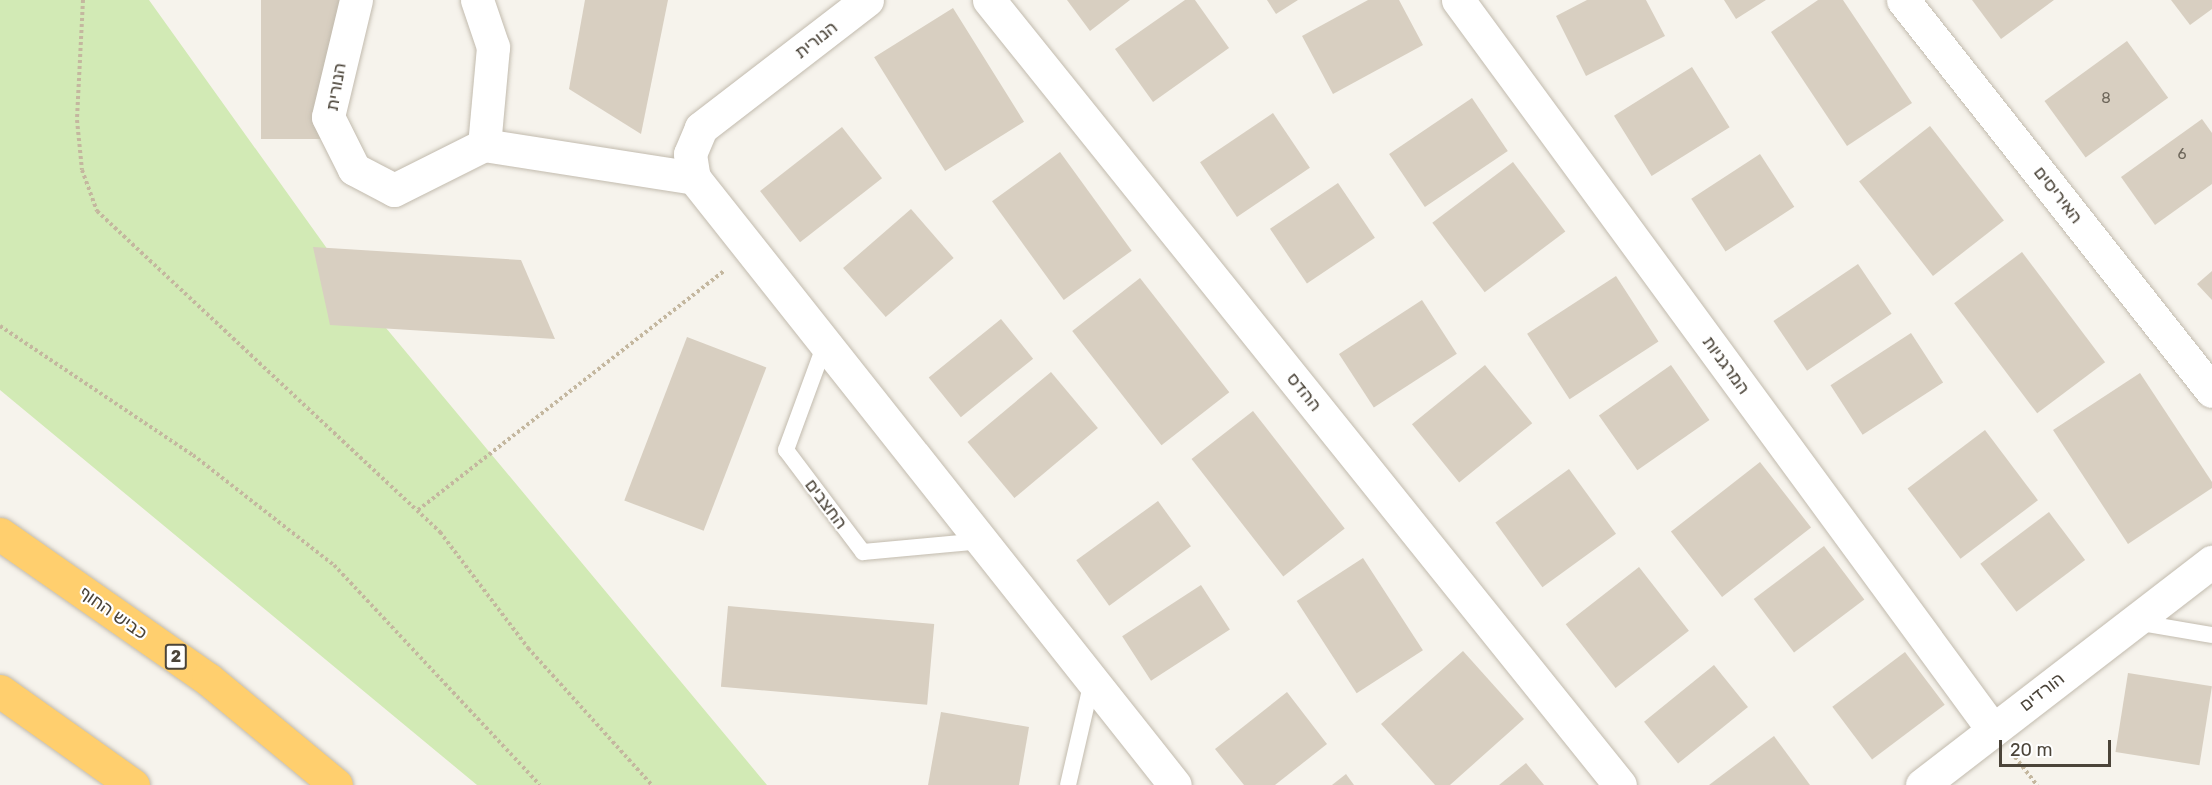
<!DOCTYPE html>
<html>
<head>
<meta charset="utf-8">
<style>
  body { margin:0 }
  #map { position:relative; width:2212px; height:785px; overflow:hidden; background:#f6f3ec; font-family:Rubik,Heebo,sans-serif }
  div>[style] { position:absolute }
  .green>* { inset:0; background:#d2eab5 }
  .building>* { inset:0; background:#d8cfc1; transform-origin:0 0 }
  .path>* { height:4px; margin-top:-2px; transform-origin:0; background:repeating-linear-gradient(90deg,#c4b79f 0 3px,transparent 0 6px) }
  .roads { filter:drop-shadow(0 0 2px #c2bbae) drop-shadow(0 0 2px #c2bbae) }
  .service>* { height:16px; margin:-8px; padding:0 8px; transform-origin:8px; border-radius:8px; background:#fff }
  .minor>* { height:33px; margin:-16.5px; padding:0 16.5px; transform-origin:16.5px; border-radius:16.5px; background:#fff }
  .motorway>* { height:33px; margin:-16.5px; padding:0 16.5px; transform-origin:16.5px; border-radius:16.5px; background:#ffcf6e }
  span { translate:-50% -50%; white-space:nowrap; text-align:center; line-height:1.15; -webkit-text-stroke:4.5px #fff; paint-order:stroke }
  .number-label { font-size:15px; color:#6e675b }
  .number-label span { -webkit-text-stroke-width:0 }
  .shield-label span { padding:2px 4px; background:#fff; border:2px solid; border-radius:4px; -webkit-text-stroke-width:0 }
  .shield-label { font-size:16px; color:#4b4439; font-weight:700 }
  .street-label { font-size:18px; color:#4b4439 }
  .scale { position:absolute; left:1999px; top:740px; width:112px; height:27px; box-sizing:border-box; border:3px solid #4b4439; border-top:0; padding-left:8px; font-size:18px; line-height:21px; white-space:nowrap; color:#4b4439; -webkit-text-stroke:4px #fff; paint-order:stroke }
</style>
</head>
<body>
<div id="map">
  <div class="green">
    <div style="clip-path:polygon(0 0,149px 0,371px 310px,767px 785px,477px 785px,0 390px)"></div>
  </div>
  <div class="building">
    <div style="left:261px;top:0;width:79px;height:139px"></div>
    <div style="clip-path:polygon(585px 0,668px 0,641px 134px,569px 89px)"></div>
    <div style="clip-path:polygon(1067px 0,1130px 0,1090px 31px)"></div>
    <div style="clip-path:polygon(1185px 0,1195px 0,1229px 48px,1153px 102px,1115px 49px)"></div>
    <div style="clip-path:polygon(1267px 0,1298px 0,1276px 14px)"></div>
    <div style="clip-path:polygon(1368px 0,1399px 0,1423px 45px,1333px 94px,1302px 36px)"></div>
    <div style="clip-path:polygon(1587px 0,1646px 0,1665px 36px,1586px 76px,1556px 16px)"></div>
    <div style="clip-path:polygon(1724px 0,1766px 0,1736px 19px)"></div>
    <div style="clip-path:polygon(1818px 0,1843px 0,1912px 103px,1847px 146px,1771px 32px)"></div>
    <div style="clip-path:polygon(1972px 0,2054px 0,2001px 39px)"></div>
    <div style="clip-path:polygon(2171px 0,2212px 0,2212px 9px,2190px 25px)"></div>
    <div style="left:953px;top:8px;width:134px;height:93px;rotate:58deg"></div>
    <div style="left:2127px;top:41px;width:70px;height:102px;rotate:54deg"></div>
    <div style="left:1692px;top:67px;width:71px;height:92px;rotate:58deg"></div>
    <div style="left:1472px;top:98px;width:64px;height:100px;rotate:56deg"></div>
    <div style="left:1273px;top:113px;width:66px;height:88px;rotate:56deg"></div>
    <div style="clip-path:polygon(2202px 119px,2212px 133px,2212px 184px,2155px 225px,2121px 177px)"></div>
    <div style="left:1930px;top:126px;width:120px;height:90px;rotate:52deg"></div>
    <div style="left:842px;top:127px;width:65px;height:104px;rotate:52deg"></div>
    <div style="left:1060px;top:152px;width:122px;height:84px;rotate:54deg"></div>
    <div style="left:1760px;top:154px;width:63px;height:82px;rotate:57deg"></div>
    <div style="left:1513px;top:162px;width:87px;height:101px;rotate:53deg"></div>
    <div style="left:1338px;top:183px;width:66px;height:82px;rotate:56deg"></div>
    <div style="left:911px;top:209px;width:65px;height:90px;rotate:49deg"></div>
    <div style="clip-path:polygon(313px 247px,521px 260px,555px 339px,330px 325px)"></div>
    <div style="left:2022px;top:252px;width:138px;height:85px;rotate:53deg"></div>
    <div style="left:1858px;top:264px;width:60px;height:102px;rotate:56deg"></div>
    <div style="clip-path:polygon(2212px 271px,2212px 300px,2197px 284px)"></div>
    <div style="left:1616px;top:276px;width:78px;height:106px;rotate:57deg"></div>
    <div style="left:1140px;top:278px;width:145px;height:86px;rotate:52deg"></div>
    <div style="left:1422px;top:300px;width:64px;height:99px;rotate:57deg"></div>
    <div style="left:1001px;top:319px;width:51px;height:93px;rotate:51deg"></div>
    <div style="left:1911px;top:333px;width:59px;height:96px;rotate:57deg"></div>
    <div style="left:687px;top:337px;width:85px;height:175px;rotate:21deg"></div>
    <div style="left:1485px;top:365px;width:75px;height:94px;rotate:51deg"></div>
    <div style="left:1671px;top:365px;width:67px;height:88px;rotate:55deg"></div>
    <div style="left:1051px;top:372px;width:73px;height:109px;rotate:50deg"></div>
    <div style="clip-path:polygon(2140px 373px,2212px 482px,2212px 488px,2128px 544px,2053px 430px)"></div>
    <div style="left:1253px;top:411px;width:149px;height:78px;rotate:52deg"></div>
    <div style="left:1985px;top:430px;width:88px;height:97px;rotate:53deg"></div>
    <div style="left:1760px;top:462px;width:83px;height:113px;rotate:52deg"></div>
    <div style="left:1569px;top:469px;width:80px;height:91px;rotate:54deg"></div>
    <div style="left:1158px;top:501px;width:56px;height:101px;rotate:54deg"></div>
    <div style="left:2049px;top:512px;width:60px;height:86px;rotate:53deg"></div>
    <div style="left:1824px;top:546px;width:67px;height:88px;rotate:53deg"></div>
    <div style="left:1363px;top:558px;width:110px;height:79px;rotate:57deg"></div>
    <div style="left:1639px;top:567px;width:81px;height:93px;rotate:52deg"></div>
    <div style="left:1201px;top:585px;width:53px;height:94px;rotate:57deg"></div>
    <div style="left:728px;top:606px;width:207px;height:81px;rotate:5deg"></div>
    <div style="clip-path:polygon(1463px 651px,1524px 719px,1450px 785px,1435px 785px,1381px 724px)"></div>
    <div style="left:1905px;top:652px;width:66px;height:91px;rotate:53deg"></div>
    <div style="left:1714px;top:665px;width:54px;height:90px;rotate:51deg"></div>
    <div style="left:2128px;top:673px;width:85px;height:80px;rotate:9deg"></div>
    <div style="clip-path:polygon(1287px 692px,1327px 744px,1275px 785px,1244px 785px,1215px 749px)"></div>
    <div style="clip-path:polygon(941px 712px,1029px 727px,1019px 785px,928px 785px)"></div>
    <div style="clip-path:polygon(1774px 736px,1810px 785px,1709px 785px)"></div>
    <div style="clip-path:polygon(1526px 763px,1544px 785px,1499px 785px)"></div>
    <div style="clip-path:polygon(1346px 774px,1354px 785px,1332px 785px)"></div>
  </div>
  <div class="path">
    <div style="left:83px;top:0;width:120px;rotate:92.9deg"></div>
    <div style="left:77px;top:120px;width:50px;rotate:84.3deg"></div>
    <div style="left:82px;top:170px;width:44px;rotate:69.9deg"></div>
    <div style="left:97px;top:211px;width:470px;rotate:43.1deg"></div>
    <div style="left:440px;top:532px;width:146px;rotate:52.8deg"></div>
    <div style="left:528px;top:648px;width:185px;rotate:47.9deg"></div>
    <div style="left:0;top:326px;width:232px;rotate:33.8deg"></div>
    <div style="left:193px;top:455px;width:179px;rotate:38deg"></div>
    <div style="left:334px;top:565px;width:301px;rotate:46.9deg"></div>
    <div style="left:418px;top:510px;width:388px;rotate:-38deg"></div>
    <div style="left:2015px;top:757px;width:36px;rotate:52deg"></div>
  </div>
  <div class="roads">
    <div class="service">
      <div style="left:825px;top:344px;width:113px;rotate:110.2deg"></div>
      <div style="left:786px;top:450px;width:128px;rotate:53deg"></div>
      <div style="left:863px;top:552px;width:120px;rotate:-5.3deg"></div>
      <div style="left:2135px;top:622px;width:78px;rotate:9.6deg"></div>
      <div style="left:1068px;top:785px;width:107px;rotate:-77deg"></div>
    </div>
    <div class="minor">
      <div style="left:356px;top:0;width:120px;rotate:103.5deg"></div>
      <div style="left:328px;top:117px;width:58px;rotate:63.4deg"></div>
      <div style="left:354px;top:169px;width:45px;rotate:27.7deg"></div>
      <div style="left:394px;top:190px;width:101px;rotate:-26.6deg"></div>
      <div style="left:484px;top:145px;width:213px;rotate:8.9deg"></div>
      <div style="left:477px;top:0;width:50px;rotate:71.2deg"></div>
      <div style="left:493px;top:47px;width:98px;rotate:95.2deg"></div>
      <div style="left:867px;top:0;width:210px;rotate:142.4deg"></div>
      <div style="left:701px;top:128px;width:28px;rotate:113deg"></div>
      <div style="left:690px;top:154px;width:24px;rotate:81deg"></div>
      <div style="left:694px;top:178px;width:774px;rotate:51.61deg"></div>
      <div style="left:989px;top:0;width:1007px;rotate:51.21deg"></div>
      <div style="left:1458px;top:0;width:905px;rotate:53.76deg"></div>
      <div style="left:1903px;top:0;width:498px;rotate:51.7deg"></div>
      <div style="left:1922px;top:785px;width:366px;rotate:-37.6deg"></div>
    </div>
    <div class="motorway">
      <div style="left:0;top:534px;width:254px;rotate:34.9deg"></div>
      <div style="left:208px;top:679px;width:166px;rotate:39.6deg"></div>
      <div style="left:0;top:691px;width:163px;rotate:35.3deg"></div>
    </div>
  </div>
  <div class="number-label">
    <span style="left:2106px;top:99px">8</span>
    <span style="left:2182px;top:155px">6</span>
  </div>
  <div class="shield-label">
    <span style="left:176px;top:657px">2</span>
  </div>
  <div class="street-label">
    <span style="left:816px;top:40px;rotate:-38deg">הנורית</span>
    <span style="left:336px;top:87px;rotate:-80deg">הנורית</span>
    <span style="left:2058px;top:195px;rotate:52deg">האיריסים</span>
    <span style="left:1726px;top:365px;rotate:54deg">המרגניות</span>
    <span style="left:1304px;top:392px;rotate:51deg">ההדס</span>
    <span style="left:826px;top:504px;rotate:53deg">החצבים</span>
    <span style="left:113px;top:613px;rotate:35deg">כביש החוף</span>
    <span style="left:2042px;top:692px;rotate:-38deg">הורדים</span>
  </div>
  <div class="scale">20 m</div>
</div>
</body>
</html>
